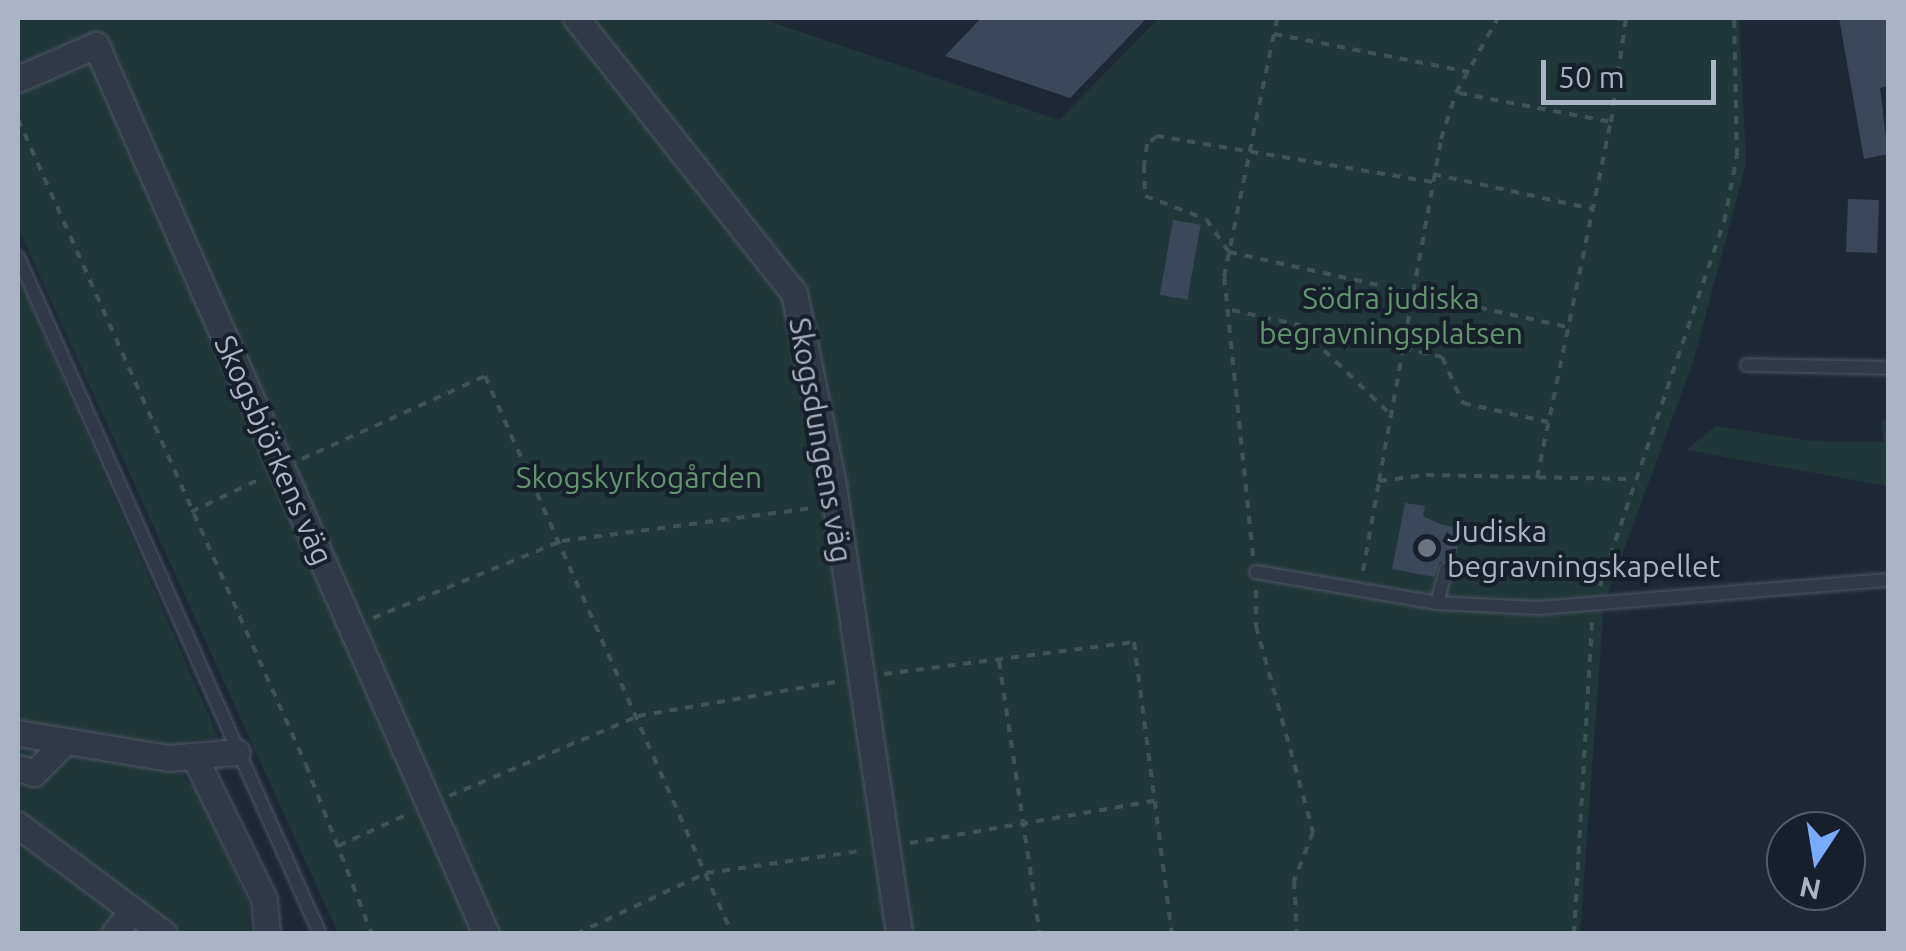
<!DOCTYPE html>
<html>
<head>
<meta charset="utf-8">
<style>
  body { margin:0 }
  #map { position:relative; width:1906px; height:951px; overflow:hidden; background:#1e2835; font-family:Ubuntu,sans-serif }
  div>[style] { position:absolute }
  .green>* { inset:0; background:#213638 }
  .building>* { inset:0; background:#3b4859; transform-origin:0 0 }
  .path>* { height:4px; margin-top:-2px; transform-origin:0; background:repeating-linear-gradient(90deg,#3f5356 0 8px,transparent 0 16px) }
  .roads { filter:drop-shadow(0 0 2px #4f5764) drop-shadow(0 0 2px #4f5764) }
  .lane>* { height:12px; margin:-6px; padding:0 6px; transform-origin:6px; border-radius:6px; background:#313a46 }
  .street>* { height:25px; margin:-12.5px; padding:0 12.5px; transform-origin:12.5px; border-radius:12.5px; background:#313a46 }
  .dots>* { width:28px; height:28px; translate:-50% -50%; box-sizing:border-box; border:5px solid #171f2a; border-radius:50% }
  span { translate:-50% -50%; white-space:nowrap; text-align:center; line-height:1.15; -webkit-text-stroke:8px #171f2a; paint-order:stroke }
  .park-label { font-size:30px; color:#62946e }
  .street-label { font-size:30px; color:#abb4c4 }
  .poi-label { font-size:30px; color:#abb4c4 }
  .left { translate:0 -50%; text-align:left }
  .frame { position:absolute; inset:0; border:20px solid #abb4c4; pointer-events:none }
  .north { position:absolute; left:1766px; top:811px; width:100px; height:100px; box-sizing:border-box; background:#171f2a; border:2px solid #525b68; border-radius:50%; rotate:192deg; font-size:28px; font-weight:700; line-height:40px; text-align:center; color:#abb4c4 }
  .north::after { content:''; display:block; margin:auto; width:35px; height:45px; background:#78abfc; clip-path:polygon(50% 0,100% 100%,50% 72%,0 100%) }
  .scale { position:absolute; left:1541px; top:60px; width:175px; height:45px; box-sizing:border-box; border:5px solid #abb4c4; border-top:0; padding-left:12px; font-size:30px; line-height:35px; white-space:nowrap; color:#abb4c4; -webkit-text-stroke:8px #171f2a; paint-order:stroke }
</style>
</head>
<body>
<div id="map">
  <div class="green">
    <div style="clip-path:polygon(18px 18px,760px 18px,1059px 120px,1159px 18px,1739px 18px,1746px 163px,1694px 359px,1604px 604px,1580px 933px,338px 933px,18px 228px)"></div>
    <div style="clip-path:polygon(18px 276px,219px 739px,189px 740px,184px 778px,199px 792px,249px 905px,250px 933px,18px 933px)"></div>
    <div style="clip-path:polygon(1888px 419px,1888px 486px,1686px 450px,1716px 426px,1813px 441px,1883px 442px,1882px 421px)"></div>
  </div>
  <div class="building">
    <div style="clip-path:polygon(981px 18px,1147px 18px,1070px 98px,945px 56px)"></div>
    <div style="clip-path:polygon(1839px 18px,1888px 18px,1888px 86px,1880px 88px,1888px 154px,1864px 159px)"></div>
    <div style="left:1848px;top:199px;width:31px;height:53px;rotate:2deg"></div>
    <div style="left:1173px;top:220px;width:28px;height:76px;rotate:10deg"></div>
    <div style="clip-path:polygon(1405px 503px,1425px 506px,1423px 516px,1440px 524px,1461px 529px,1454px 565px,1440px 562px,1434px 577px,1392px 569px)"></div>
  </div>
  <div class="path">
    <div style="left:1615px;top:18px;width:11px;rotate:5deg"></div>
    <div style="left:1274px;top:34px;width:199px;rotate:11deg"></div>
    <div style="left:1459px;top:93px;width:155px;rotate:10.8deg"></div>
    <div style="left:18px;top:119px;width:707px;rotate:65.97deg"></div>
    <div style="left:306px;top:765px;width:181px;rotate:68.7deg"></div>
    <div style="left:1433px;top:174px;width:164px;rotate:12.3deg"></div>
    <div style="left:1432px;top:182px;width:279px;rotate:-170.5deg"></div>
    <div style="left:1157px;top:136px;width:13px;rotate:141deg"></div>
    <div style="left:1147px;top:144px;width:21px;rotate:98deg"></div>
    <div style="left:1144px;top:165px;width:31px;rotate:88deg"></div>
    <div style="left:1145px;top:196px;width:65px;rotate:20.7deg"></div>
    <div style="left:1206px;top:219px;width:40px;rotate:55.1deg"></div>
    <div style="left:1229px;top:252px;width:347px;rotate:12.5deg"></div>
    <div style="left:1232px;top:310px;width:215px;rotate:12.6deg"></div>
    <div style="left:1442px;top:357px;width:51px;rotate:65.5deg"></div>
    <div style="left:1463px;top:403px;width:87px;rotate:12.6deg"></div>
    <div style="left:1301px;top:328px;width:125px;rotate:44deg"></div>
    <div style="left:302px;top:459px;width:201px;rotate:-24.4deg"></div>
    <div style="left:485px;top:376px;width:610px;rotate:66.12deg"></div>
    <div style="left:1537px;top:478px;width:364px;rotate:-78.3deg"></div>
    <div style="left:1611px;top:122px;width:105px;rotate:-81.8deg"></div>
    <div style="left:1379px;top:481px;width:348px;rotate:-79.7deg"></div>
    <div style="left:1441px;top:139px;width:48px;rotate:-71.9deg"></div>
    <div style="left:1456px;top:93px;width:86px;rotate:-60.8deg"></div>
    <div style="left:191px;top:512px;width:79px;rotate:-25.6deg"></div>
    <div style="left:1253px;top:556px;width:281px;rotate:-95.9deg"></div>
    <div style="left:1224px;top:277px;width:264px;rotate:-78.4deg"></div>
    <div style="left:1363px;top:571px;width:91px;rotate:-79.9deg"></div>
    <div style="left:1379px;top:481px;width:47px;rotate:-7.3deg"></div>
    <div style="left:1426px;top:475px;width:207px;rotate:1.1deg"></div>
    <div style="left:1600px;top:586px;width:385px;rotate:-71.2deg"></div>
    <div style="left:1724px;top:222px;width:67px;rotate:-78.9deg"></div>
    <div style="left:1737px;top:156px;width:138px;rotate:-91.2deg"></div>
    <div style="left:1256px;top:590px;width:36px;rotate:90deg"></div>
    <div style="left:1256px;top:626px;width:214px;rotate:74.5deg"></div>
    <div style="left:1313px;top:832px;width:53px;rotate:111.2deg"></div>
    <div style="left:1294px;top:881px;width:53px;rotate:86.8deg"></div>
    <div style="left:373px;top:618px;width:204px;rotate:-22.2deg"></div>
    <div style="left:562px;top:541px;width:251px;rotate:-7.5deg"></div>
    <div style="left:999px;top:661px;width:276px;rotate:81.5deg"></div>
    <div style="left:884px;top:674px;width:252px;rotate:-7.3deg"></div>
    <div style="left:1134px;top:642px;width:294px;rotate:82.6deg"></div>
    <div style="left:449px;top:796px;width:205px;rotate:-22.9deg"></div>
    <div style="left:638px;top:716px;width:205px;rotate:-9.8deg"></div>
    <div style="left:910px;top:843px;width:248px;rotate:-9.8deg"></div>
    <div style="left:338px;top:846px;width:77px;rotate:-24.6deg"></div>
    <div style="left:576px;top:934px;width:144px;rotate:-25.1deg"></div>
    <div style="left:706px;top:873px;width:157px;rotate:-8.1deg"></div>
    <div style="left:1574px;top:934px;width:316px;rotate:-86.7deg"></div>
  </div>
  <div class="roads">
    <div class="lane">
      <div style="left:18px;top:257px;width:741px;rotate:65.96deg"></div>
      <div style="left:1747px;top:365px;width:141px;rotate:1.2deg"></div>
      <div style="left:1256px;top:572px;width:184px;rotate:9.7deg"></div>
      <div style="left:1437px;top:603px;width:102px;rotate:2.8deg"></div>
      <div style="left:1539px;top:608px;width:350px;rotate:-4.6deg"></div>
      <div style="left:1437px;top:603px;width:34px;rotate:-75deg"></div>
    </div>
    <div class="street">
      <div style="left:576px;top:18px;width:351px;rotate:51.6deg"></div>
      <div style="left:794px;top:293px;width:190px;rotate:78.5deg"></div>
      <div style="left:832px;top:479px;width:460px;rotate:81.6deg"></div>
      <div style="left:18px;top:79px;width:85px;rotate:-23.6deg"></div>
      <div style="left:96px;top:45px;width:971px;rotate:66.31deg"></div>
      <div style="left:18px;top:733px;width:153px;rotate:9.4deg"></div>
      <div style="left:169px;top:758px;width:68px;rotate:-5deg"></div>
      <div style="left:194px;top:756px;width:159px;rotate:63.9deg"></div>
      <div style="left:264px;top:899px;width:35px;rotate:85deg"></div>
      <div style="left:18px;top:768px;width:17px;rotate:17deg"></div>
      <div style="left:34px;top:773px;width:45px;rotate:-45deg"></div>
      <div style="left:18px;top:825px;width:182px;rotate:36.7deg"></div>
      <div style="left:114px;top:934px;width:30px;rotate:-53deg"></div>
    </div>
  </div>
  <div class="dots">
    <div style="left:1427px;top:548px;background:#6b7280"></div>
  </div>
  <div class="park-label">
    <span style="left:1391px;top:315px">Södra judiska<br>begravningsplatsen</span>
    <span style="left:639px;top:477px">Skogskyrkogården</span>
  </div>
  <div class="street-label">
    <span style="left:821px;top:440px;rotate:80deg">Skogsdungens väg</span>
    <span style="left:274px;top:450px;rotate:66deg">Skogsbjörkens väg</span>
  </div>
  <div class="poi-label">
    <span class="left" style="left:1447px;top:548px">Judiska<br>begravningskapellet</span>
  </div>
  <div class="frame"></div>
  <div class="north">N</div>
  <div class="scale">50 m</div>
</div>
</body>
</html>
